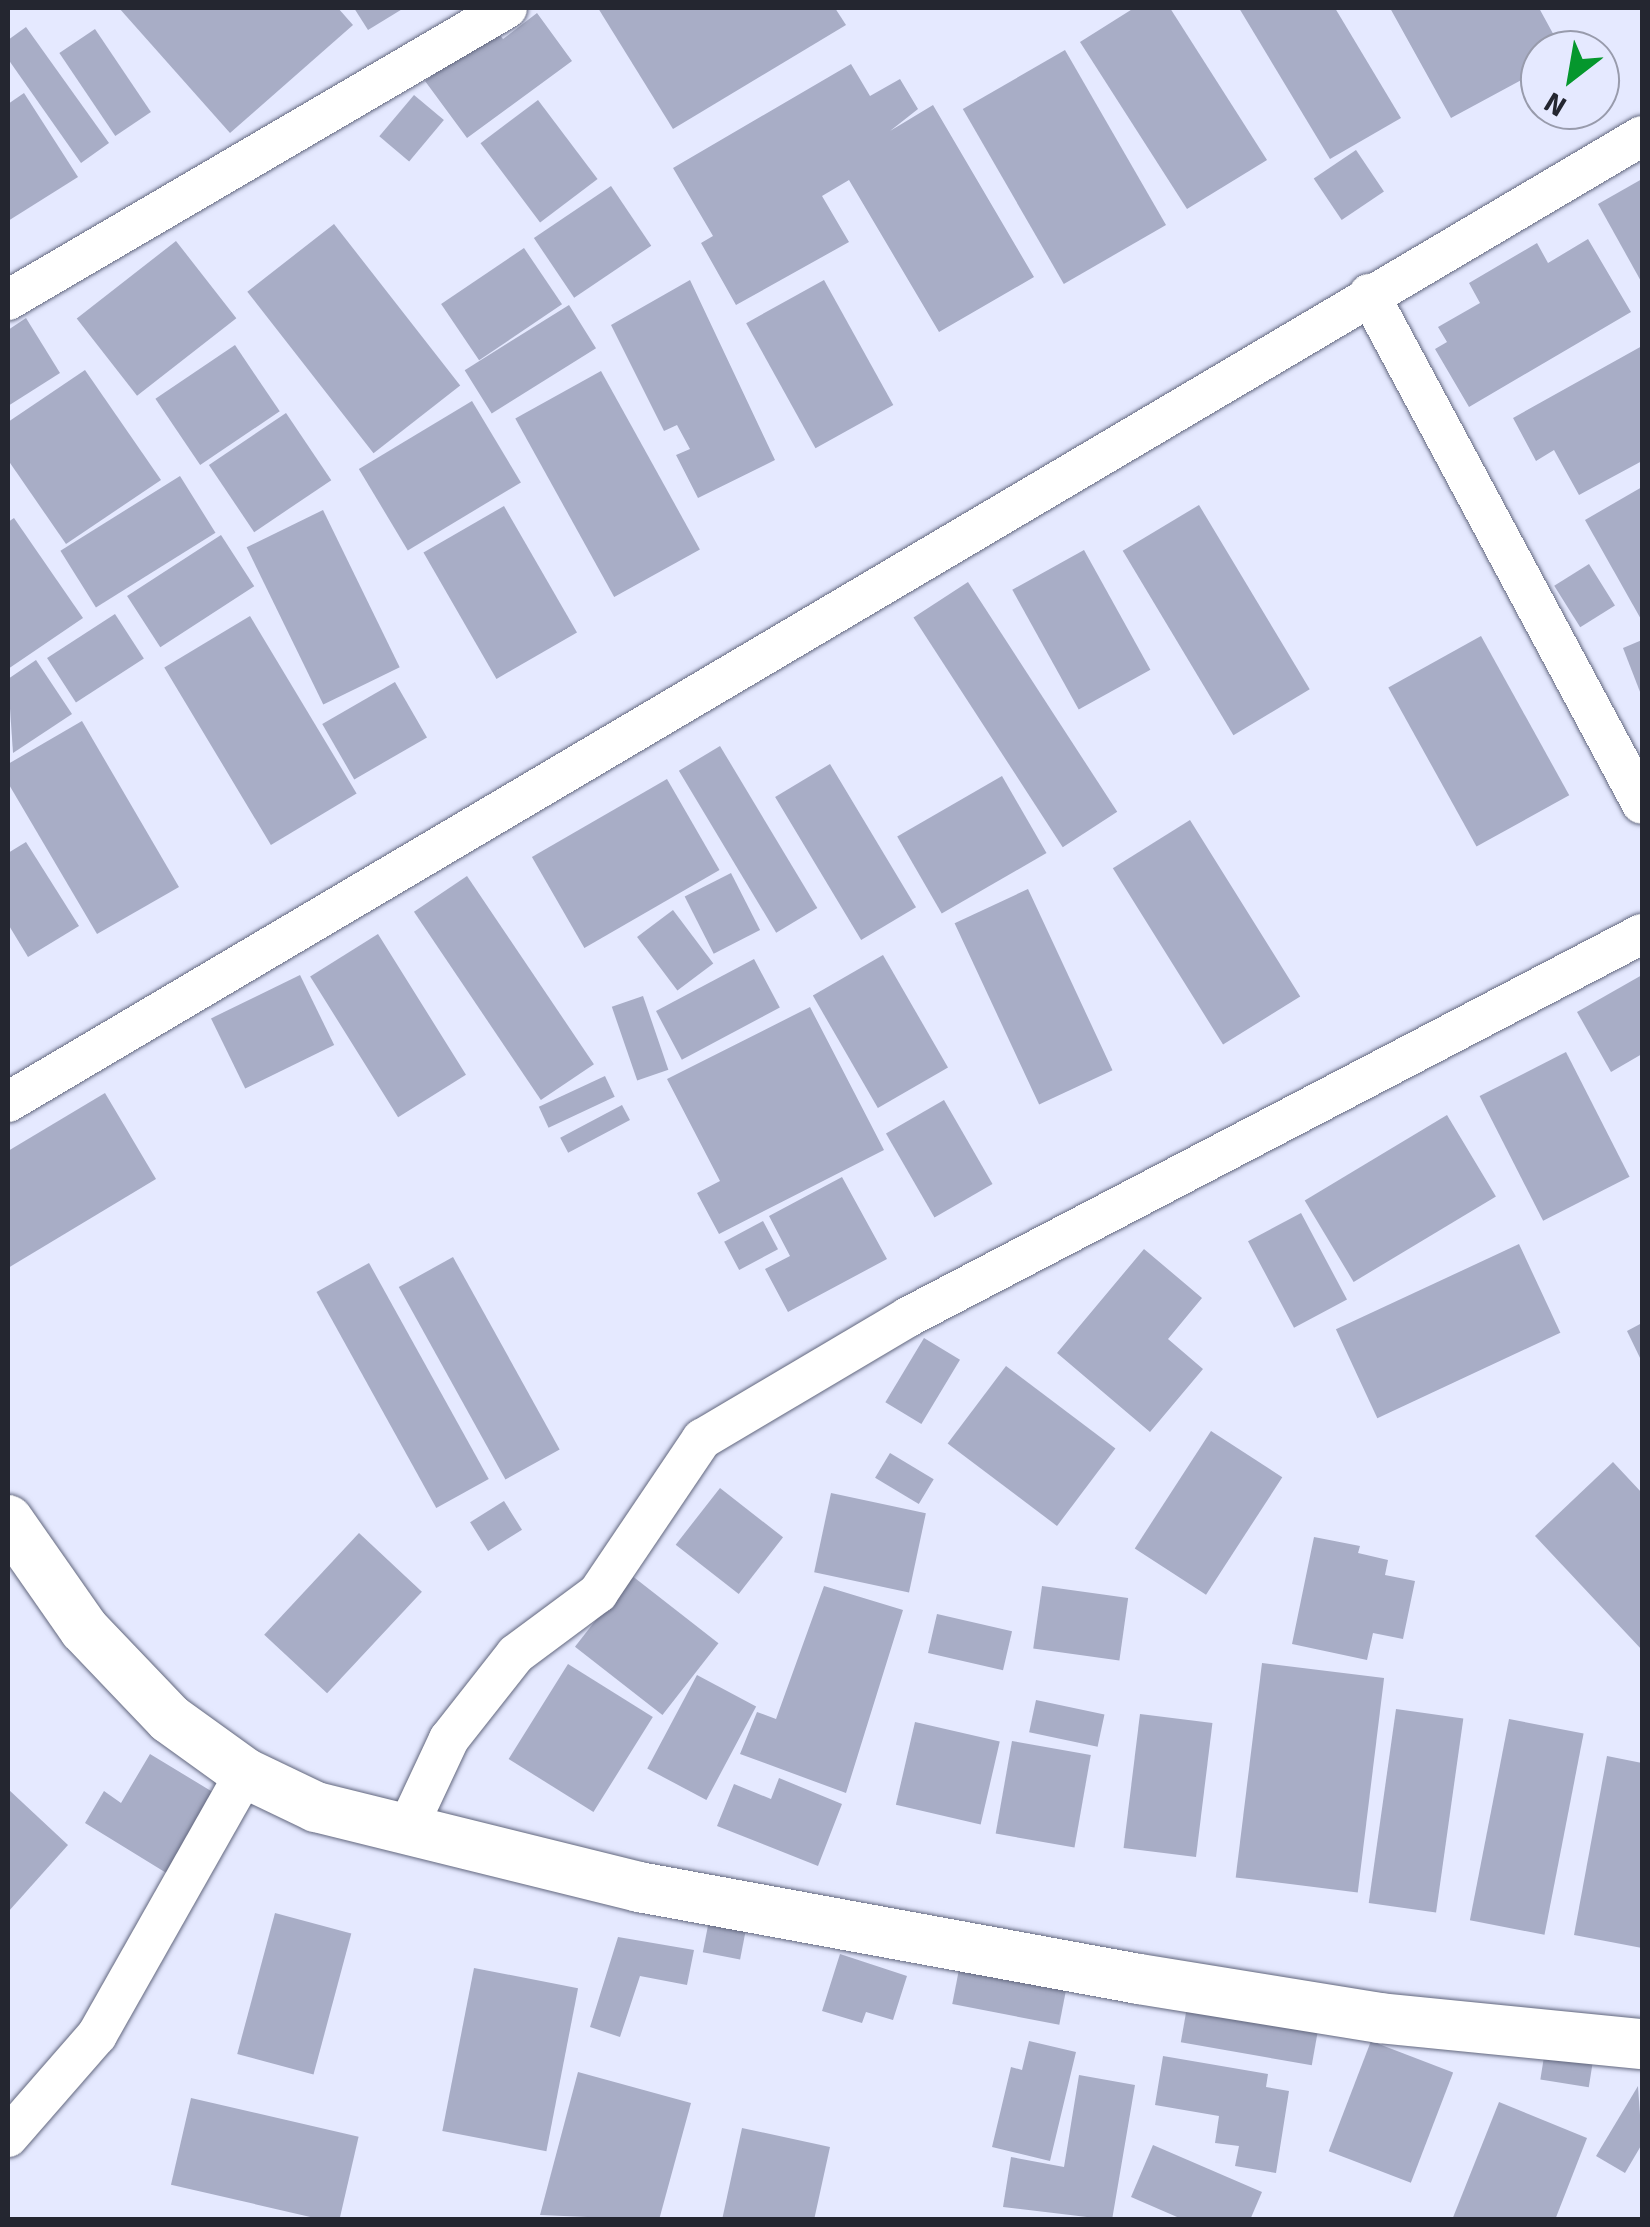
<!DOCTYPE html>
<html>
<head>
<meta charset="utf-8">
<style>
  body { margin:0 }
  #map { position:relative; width:1650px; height:2227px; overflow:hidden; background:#e5e9ff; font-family:Signika,sans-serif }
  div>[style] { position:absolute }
  .building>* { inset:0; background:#a8adc6; transform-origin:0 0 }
  .roads { filter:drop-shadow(0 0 2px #62677e) drop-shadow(0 0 2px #62677e) }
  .minor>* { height:40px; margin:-20px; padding:0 20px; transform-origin:20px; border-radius:20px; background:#fff }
  .tertiary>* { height:50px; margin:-25px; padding:0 25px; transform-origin:25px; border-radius:25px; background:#fff }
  span { translate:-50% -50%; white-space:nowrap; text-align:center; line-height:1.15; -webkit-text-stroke:8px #e5e9ff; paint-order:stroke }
  .frame { position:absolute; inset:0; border:10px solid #242630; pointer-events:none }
  .north { position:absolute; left:1520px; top:30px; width:100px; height:100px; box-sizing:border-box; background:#e5e9ff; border:2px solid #989bac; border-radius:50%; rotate:211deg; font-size:28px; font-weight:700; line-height:40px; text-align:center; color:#242630 }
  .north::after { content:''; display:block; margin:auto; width:35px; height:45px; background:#05972d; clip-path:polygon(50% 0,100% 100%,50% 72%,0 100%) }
</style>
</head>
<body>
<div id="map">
  <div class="building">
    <div style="clip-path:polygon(119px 8px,338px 8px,353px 25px,230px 133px)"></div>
    <div style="clip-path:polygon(354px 8px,404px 8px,368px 30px)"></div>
    <div style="clip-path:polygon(598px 8px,835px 8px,846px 25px,673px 129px)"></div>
    <div style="clip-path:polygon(1134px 8px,1170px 8px,1267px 160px,1187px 209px,1080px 42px)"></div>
    <div style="clip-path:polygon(1239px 8px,1335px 8px,1401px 118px,1330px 159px)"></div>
    <div style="clip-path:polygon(1390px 8px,1539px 8px,1562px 50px,1540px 50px,1540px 70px,1451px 118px)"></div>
    <div style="clip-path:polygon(537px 13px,572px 61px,467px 138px,425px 81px,495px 29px,503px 39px)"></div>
    <div style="clip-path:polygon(26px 27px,109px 143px,81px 163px,8px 59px,8px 40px)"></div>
    <div style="left:95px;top:29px;width:100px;height:43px;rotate:56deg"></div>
    <div style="left:1065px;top:50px;width:202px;height:118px;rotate:60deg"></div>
    <div style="clip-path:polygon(851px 64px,870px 96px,900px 79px,918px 109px,890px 131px,933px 105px,1034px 277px,939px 332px,849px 180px,822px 196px,849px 242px,736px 305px,701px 243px,713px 236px,673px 168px)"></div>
    <div style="clip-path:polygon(24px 93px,78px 177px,8px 221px,8px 104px)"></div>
    <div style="left:414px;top:95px;width:39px;height:54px;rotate:40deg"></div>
    <div style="left:538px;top:100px;width:99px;height:72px;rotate:53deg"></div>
    <div style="left:1356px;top:150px;width:50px;height:51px;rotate:56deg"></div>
    <div style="clip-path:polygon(1642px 179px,1642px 283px,1598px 204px)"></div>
    <div style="left:611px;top:186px;width:72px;height:93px;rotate:56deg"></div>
    <div style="left:334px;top:224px;width:205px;height:110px;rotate:52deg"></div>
    <div style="clip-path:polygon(1588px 239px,1631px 312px,1469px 407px,1435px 349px,1447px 342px,1438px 327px,1480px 303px,1469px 283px,1537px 243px,1548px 263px)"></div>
    <div style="left:176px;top:241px;width:98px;height:126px;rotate:52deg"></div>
    <div style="left:524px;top:248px;width:68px;height:100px;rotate:56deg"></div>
    <div style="clip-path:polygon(690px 280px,775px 460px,698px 498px,676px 455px,690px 449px,677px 425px,664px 431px,611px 325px)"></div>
    <div style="left:824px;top:280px;width:143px;height:89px;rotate:61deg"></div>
    <div style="left:569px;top:305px;width:51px;height:123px;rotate:58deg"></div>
    <div style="clip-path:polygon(26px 318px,60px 373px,8px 406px,8px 330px)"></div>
    <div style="left:235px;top:345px;width:80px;height:96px;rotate:56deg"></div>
    <div style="clip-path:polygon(1642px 346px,1642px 461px,1579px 495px,1554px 450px,1536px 461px,1513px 418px)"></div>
    <div style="clip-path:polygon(85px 370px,161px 480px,66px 544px,8px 460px,8px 422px)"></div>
    <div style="left:601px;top:371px;width:204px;height:98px;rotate:61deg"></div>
    <div style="left:472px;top:401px;width:95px;height:132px;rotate:59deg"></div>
    <div style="left:286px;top:413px;width:81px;height:93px;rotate:56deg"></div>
    <div style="left:180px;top:476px;width:67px;height:141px;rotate:58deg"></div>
    <div style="clip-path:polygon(1642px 487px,1642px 621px,1585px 520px)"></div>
    <div style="left:1199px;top:505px;width:215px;height:89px;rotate:59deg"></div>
    <div style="left:504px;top:506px;width:146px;height:93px;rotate:60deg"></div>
    <div style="left:323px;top:510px;width:175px;height:85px;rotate:64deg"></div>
    <div style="clip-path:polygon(14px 518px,83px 618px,8px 669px,8px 522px)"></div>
    <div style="left:221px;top:535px;width:61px;height:112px;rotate:57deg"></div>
    <div style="left:1084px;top:550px;width:137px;height:82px;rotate:61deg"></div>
    <div style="left:1589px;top:564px;width:49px;height:41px;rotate:58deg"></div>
    <div style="left:968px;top:582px;width:274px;height:65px;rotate:57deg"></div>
    <div style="left:115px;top:614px;width:53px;height:81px;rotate:57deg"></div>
    <div style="left:250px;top:616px;width:207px;height:100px;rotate:59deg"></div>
    <div style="left:1481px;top:636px;width:182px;height:106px;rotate:61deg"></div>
    <div style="clip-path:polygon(1642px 640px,1642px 697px,1623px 648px)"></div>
    <div style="clip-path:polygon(36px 660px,72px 714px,13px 753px,8px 679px)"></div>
    <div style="left:395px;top:682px;width:64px;height:84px;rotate:60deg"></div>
    <div style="clip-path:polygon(82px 721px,179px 887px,97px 934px,8px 783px,8px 764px)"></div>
    <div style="left:720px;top:746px;width:189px;height:48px;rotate:59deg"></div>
    <div style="left:830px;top:764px;width:167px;height:64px;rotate:59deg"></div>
    <div style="left:1002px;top:776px;width:89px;height:121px;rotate:60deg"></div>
    <div style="left:667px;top:779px;width:105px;height:156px;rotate:60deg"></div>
    <div style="left:1190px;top:820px;width:208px;height:91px;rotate:58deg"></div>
    <div style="clip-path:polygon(26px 842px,79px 926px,28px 957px,8px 924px,8px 853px)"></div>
    <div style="left:731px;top:873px;width:64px;height:52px;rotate:63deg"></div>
    <div style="left:467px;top:876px;width:227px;height:64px;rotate:56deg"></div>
    <div style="left:1028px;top:889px;width:200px;height:81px;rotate:65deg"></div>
    <div style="left:673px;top:910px;width:67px;height:45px;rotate:53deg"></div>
    <div style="left:378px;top:934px;width:166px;height:80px;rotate:58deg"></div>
    <div style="left:883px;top:955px;width:130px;height:81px;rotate:60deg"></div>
    <div style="left:754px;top:959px;width:55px;height:111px;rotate:62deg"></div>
    <div style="left:300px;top:975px;width:78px;height:99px;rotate:64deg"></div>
    <div style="clip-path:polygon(1642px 975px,1642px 1054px,1611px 1072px,1577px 1012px)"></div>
    <div style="left:643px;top:996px;width:78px;height:33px;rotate:71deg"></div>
    <div style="clip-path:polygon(810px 1007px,884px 1150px,719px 1234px,697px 1193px,720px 1181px,667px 1079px)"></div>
    <div style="left:1566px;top:1052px;width:140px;height:97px;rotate:63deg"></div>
    <div style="left:605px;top:1076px;width:23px;height:73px;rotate:65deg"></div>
    <div style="clip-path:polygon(105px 1093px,156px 1179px,8px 1268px,8px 1151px)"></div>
    <div style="left:944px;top:1100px;width:97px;height:67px;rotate:60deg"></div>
    <div style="left:622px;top:1105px;width:17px;height:70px;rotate:62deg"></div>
    <div style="left:1447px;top:1115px;width:95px;height:166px;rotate:59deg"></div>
    <div style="clip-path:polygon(842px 1177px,887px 1259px,788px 1312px,765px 1269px,790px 1256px,769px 1216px)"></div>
    <div style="left:1301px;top:1213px;width:98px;height:60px;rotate:62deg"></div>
    <div style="left:763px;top:1221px;width:32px;height:44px;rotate:62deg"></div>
    <div style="left:1519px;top:1244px;width:98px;height:202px;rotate:65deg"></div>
    <div style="clip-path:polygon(1144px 1249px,1202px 1298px,1168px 1339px,1203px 1369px,1150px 1432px,1057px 1353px)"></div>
    <div style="left:453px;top:1257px;width:220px;height:62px;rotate:61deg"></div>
    <div style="left:369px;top:1263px;width:247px;height:60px;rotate:61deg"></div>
    <div style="clip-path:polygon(1642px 1323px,1642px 1362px,1627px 1331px)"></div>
    <div style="left:924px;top:1338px;width:42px;height:75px;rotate:31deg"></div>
    <div style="left:1006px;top:1366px;width:137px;height:97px;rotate:37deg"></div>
    <div style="left:1211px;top:1431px;width:85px;height:140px;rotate:33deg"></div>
    <div style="left:890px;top:1453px;width:51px;height:29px;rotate:31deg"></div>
    <div style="clip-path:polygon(1613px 1462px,1642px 1493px,1642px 1650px,1535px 1536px)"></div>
    <div style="left:720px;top:1488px;width:80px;height:72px;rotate:38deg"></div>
    <div style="left:831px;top:1493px;width:97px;height:81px;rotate:12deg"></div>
    <div style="left:504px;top:1501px;width:34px;height:40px;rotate:58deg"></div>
    <div style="left:359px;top:1533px;width:86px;height:139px;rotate:43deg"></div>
    <div style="clip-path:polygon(1314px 1537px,1360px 1546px,1358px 1553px,1388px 1560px,1385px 1575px,1415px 1581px,1403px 1639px,1373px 1633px,1367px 1660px,1292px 1644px)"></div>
    <div style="left:631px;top:1575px;width:111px;height:91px;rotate:38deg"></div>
    <div style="clip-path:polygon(824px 1586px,903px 1610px,846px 1793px,740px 1754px,757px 1712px,776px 1719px)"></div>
    <div style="left:1042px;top:1586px;width:87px;height:63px;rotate:8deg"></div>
    <div style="left:937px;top:1614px;width:77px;height:40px;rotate:13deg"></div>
    <div style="left:1262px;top:1663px;width:123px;height:216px;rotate:7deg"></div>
    <div style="left:568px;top:1664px;width:100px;height:112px;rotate:32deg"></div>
    <div style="left:697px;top:1675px;width:67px;height:106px;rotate:28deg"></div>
    <div style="left:1036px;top:1700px;width:70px;height:33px;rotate:12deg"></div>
    <div style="left:1396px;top:1709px;width:68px;height:196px;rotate:8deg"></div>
    <div style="left:1140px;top:1714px;width:73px;height:135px;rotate:7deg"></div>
    <div style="left:1509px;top:1719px;width:76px;height:205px;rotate:11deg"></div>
    <div style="left:915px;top:1722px;width:87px;height:85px;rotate:13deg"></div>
    <div style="left:1012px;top:1741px;width:80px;height:94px;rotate:10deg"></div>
    <div style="clip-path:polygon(150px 1754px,216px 1794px,168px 1874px,85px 1823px,104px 1791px,121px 1803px)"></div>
    <div style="clip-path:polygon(1607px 1756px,1642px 1763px,1642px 1948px,1574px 1935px)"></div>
    <div style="clip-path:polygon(779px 1778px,842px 1804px,818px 1866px,717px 1826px,734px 1784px,771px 1799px)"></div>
    <div style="clip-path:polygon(8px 1789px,68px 1845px,8px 1912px)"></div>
    <div style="left:711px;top:1910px;width:38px;height:43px;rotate:11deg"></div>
    <div style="left:275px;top:1913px;width:79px;height:146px;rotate:15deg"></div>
    <div style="clip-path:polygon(618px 1937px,694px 1950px,687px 1985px,640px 1976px,620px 2037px,590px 2027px)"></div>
    <div style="clip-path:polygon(840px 1954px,907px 1976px,893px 2020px,866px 2012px,862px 2023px,822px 2011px)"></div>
    <div style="left:962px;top:1954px;width:109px;height:51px;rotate:11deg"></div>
    <div style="left:474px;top:1968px;width:106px;height:166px;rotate:11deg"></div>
    <div style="left:1190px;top:1990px;width:133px;height:53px;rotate:10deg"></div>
    <div style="clip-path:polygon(1029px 2041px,1076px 2052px,1050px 2161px,992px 2147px,1011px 2067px,1022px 2070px)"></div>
    <div style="left:1371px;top:2041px;width:88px;height:118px;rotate:21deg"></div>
    <div style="left:1546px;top:2044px;width:49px;height:36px;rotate:9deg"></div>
    <div style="clip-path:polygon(1163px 2056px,1268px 2074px,1266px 2087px,1289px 2091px,1276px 2173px,1235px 2166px,1239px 2146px,1215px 2143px,1219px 2116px,1155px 2105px)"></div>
    <div style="clip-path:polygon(578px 2072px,691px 2103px,659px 2220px,540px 2215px)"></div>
    <div style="clip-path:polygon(1079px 2075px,1135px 2085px,1112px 2220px,1003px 2207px,1011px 2157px,1064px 2167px)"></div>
    <div style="clip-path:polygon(1638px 2086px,1642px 2144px,1625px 2173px,1596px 2156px)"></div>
    <div style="left:191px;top:2098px;width:172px;height:89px;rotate:13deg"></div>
    <div style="clip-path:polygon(1499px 2102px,1587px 2138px,1555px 2220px,1452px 2220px)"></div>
    <div style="clip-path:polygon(742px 2128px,830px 2147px,814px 2220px,722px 2220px)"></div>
    <div style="clip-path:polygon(1153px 2145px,1262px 2192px,1250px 2220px,1184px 2220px,1131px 2197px)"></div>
  </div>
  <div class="roads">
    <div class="minor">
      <div style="left:1369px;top:294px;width:578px;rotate:61.84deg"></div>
      <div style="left:8px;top:300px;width:578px;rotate:-30.33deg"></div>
      <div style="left:8px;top:1102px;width:1898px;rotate:-30.59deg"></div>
      <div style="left:405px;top:1833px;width:104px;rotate:-64.9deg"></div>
      <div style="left:449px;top:1739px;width:108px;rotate:-51.8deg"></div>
      <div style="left:516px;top:1654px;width:102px;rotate:-36.6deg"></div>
      <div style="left:598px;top:1593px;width:186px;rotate:-56deg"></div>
      <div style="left:702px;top:1439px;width:239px;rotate:-30.6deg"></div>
      <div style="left:908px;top:1317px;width:828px;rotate:-27.56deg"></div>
      <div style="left:8px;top:2137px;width:135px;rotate:-48.9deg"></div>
      <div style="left:97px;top:2035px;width:301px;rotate:-60.5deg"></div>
    </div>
    <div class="tertiary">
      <div style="left:8px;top:1520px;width:133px;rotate:55.1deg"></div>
      <div style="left:84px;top:1629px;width:124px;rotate:46.3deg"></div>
      <div style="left:170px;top:1719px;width:92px;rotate:35.8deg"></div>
      <div style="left:245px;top:1773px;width:79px;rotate:25.6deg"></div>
      <div style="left:316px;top:1807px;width:333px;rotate:13.9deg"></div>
      <div style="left:639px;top:1887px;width:508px;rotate:10.43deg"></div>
      <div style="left:1139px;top:1979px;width:244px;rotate:9.2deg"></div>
      <div style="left:1380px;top:2018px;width:263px;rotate:5.7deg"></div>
    </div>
  </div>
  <div class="frame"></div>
  <div class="north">N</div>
</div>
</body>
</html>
